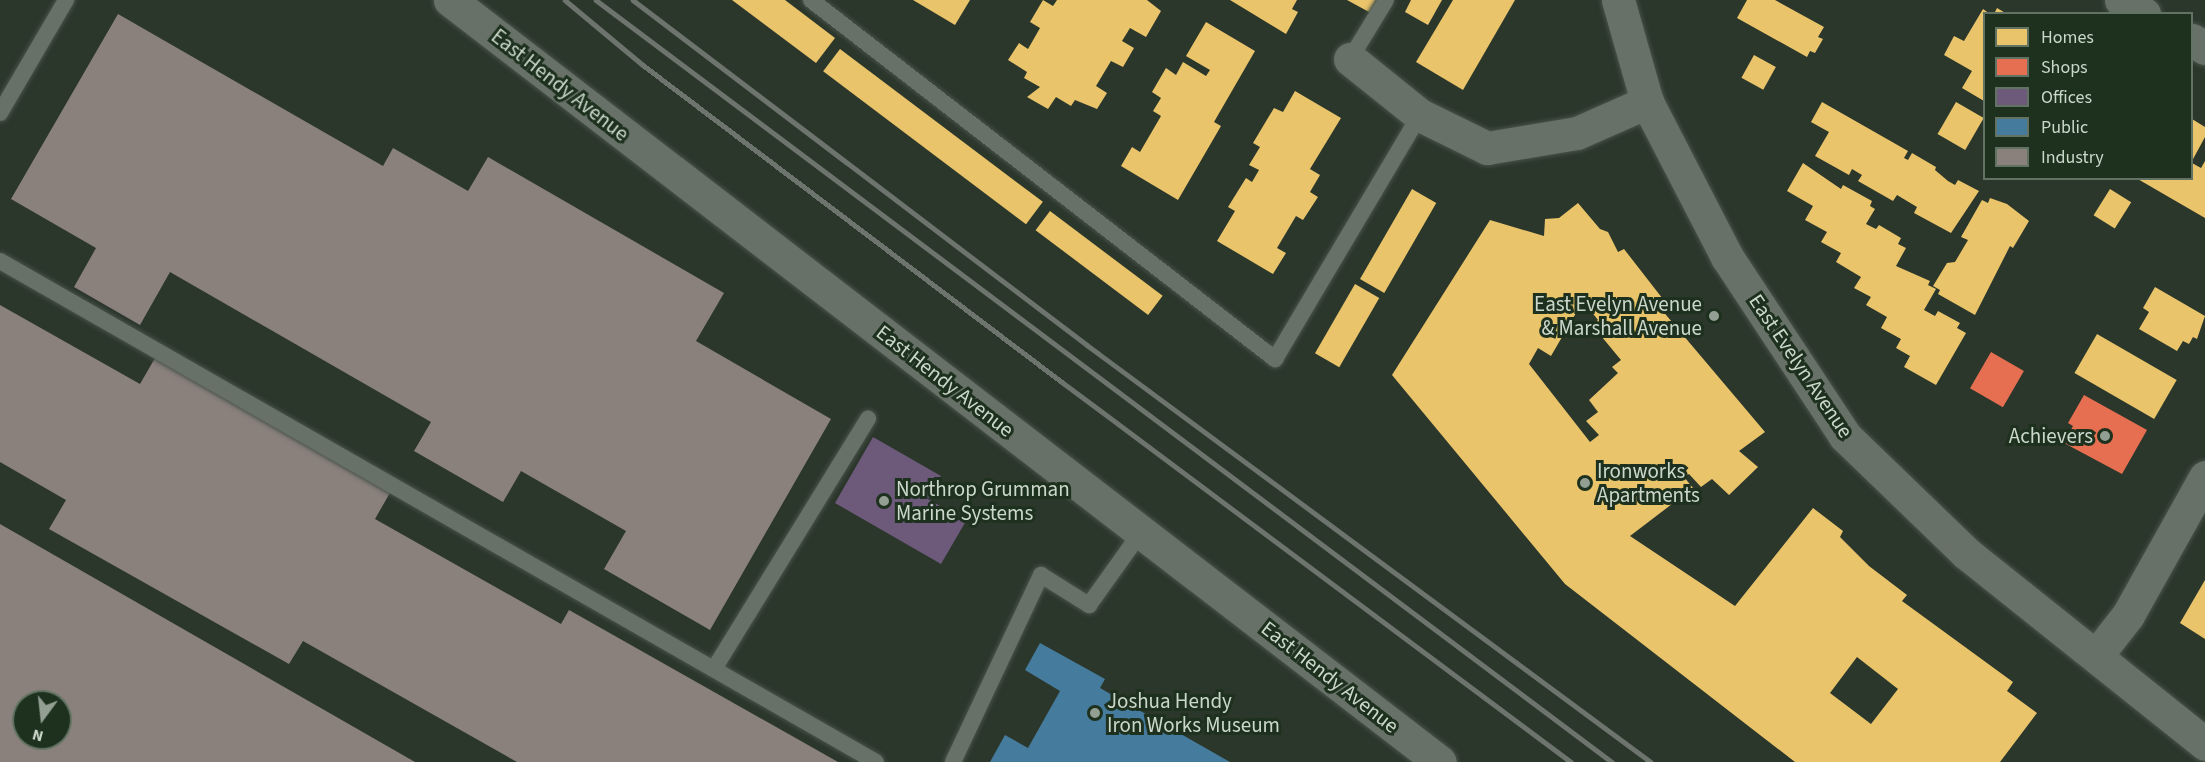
<!DOCTYPE html>
<html>
<head>
<meta charset="utf-8">
<style>
  body { margin:0 }
  #map { position:relative; width:2205px; height:762px; overflow:hidden; background:#2c372c; font-family:"Source Sans 3",sans-serif }
  div>[style] { position:absolute }
  .homes>* { inset:0; background:#e9c46a; transform-origin:0 0 }
  .shops>* { inset:0; background:#e76f51; transform-origin:0 0 }
  .offices>* { inset:0; background:#6d597a }
  .public>* { inset:0; background:#457b9d }
  .industry>* { inset:0; background:#8a817c }
  .roads { filter:drop-shadow(0 0 2px #485249) drop-shadow(0 0 2px #485249) }
  .lane>* { height:16px; margin:-8px; padding:0 8px; transform-origin:8px; border-radius:8px; background:#687168 }
  .street>* { height:33px; margin:-16.5px; padding:0 16.5px; transform-origin:16.5px; border-radius:16.5px; background:#687168 }
  .secondary>* { height:33px; margin:-16.5px; padding:0 16.5px; transform-origin:16.5px; border-radius:16.5px; background:#687168 }
  .rail>* { height:4.5px; margin:-2.25px; padding:0 2.25px; transform-origin:2.25px; border-radius:2.25px; background:#6c746d }
  .dots>* { width:16px; height:16px; translate:-50% -50%; box-sizing:border-box; border:3px solid #1d311e; border-radius:50% }
  span { translate:-50% -50%; white-space:nowrap; text-align:center; line-height:1.15; -webkit-text-stroke:6px #1d311e; paint-order:stroke }
  .street-label { font-size:21px; color:#cbd7cb }
  .poi-label { font-size:21px; color:#cbd7cb }
  .right { translate:-100% -50%; text-align:right }
  .left { translate:0 -50%; text-align:left }
  .legend { position:absolute; left:1983px; top:12px; width:210px; height:168px; box-sizing:border-box; background:#1d311e; border:2px solid #637363; margin:0; padding:8px 10px; list-style:none; font-size:18px; color:#cbd7cb }
  .legend li { display:flex; align-items:center; gap:12px; height:30px }
  .legend b { width:30px; border:2px solid #637363 }
  .north { position:absolute; left:12px; top:690px; width:60px; height:60px; box-sizing:border-box; background:#1d311e; border:2px solid #637363; border-radius:50%; rotate:195deg; font-size:16px; font-weight:700; line-height:24px; text-align:center; color:#cbd7cb }
  .north::after { content:''; display:block; margin:auto; width:21px; height:27px; background:#939f93; clip-path:polygon(50% 0,100% 100%,50% 72%,0 100%) }
</style>
</head>
<body>
<div id="map">
  <div class="homes">
    <div style="clip-path:polygon(732px 0,785px 0,835px 38px,816px 63px)"></div>
    <div style="clip-path:polygon(913px 0,970px 0,955px 25px)"></div>
    <div style="clip-path:polygon(1043px 0,1053px 6px,1057px 0,1147px 0,1161px 11px,1146px 37px,1130px 28px,1122px 41px,1134px 48px,1123px 67px,1111px 61px,1096px 86px,1107px 93px,1097px 109px,1075px 100px,1071px 106px,1056px 97px,1048px 109px,1027px 97px,1040px 87px,1024px 78px,1027px 72px,1008px 60px,1019px 43px,1028px 49px,1040px 28px,1030px 22px)"></div>
    <div style="clip-path:polygon(1230px 0,1297px 0,1292px 9px,1298px 12px,1286px 34px)"></div>
    <div style="clip-path:polygon(1347px 0,1376px 0,1369px 12px)"></div>
    <div style="clip-path:polygon(1411px 0,1442px 0,1428px 25px,1405px 12px)"></div>
    <div style="clip-path:polygon(1453px 0,1515px 0,1463px 90px,1416px 62px)"></div>
    <div style="clip-path:polygon(1747px 0,1775px 0,1824px 27px,1818px 37px,1823px 39px,1815px 53px,1810px 51px,1807px 57px,1737px 18px)"></div>
    <div style="clip-path:polygon(1997px 8px,2007px 14px,1994px 14px)"></div>
    <div style="clip-path:polygon(1983px 9px,1990px 14px,1984px 14px,1984px 101px,1962px 88px,1972px 71px,1944px 55px,1954px 36px,1964px 41px)"></div>
    <div style="clip-path:polygon(1206px 22px,1255px 51px,1214px 122px,1221px 126px,1178px 200px,1121px 166px,1132px 147px,1140px 152px,1161px 116px,1153px 111px,1161px 98px,1152px 92px,1166px 68px,1176px 75px,1183px 62px,1206px 76px,1210px 70px,1186px 56px)"></div>
    <div style="left:840px;top:49px;width:254px;height:28px;rotate:37deg"></div>
    <div style="left:1754px;top:55px;width:25px;height:26px;rotate:29deg"></div>
    <div style="clip-path:polygon(1295px 91px,1341px 118px,1310px 169px,1320px 175px,1310px 192px,1318px 197px,1303px 220px,1296px 216px,1277px 248px,1286px 253px,1273px 274px,1217px 241px,1235px 211px,1228px 207px,1246px 178px,1252px 182px,1259px 170px,1249px 165px,1260px 147px,1253px 143px,1274px 108px,1283px 112px)"></div>
    <div style="clip-path:polygon(1822px 102px,1908px 151px,1904px 158px,1908px 160px,1912px 153px,1936px 167px,1935px 170px,1948px 181px,1955px 185px,1958px 180px,1979px 191px,1951px 233px,1914px 213px,1917px 207px,1897px 195px,1893px 201px,1858px 181px,1862px 175px,1852px 169px,1849px 175px,1815px 156px,1829px 132px,1811px 122px)"></div>
    <div style="left:1956px;top:102px;width:32px;height:37px;rotate:30deg"></div>
    <div style="clip-path:polygon(2192px 119px,2205px 127px,2205px 137px,2192px 161px)"></div>
    <div style="clip-path:polygon(2205px 161px,2205px 218px,2136px 178px,2192px 178px,2192px 163px,2201px 168px)"></div>
    <div style="clip-path:polygon(1803px 163px,1841px 189px,1843px 185px,1872px 201px,1870px 206px,1875px 209px,1866px 224px,1876px 229px,1879px 225px,1901px 238px,1898px 244px,1906px 248px,1896px 266px,1930px 281px,1928px 285px,1936px 289px,1924px 310px,1935px 316px,1938px 311px,1960px 323px,1957px 328px,1966px 333px,1936px 385px,1904px 367px,1910px 356px,1896px 348px,1901px 339px,1881px 328px,1887px 317px,1866px 305px,1871px 297px,1854px 288px,1861px 277px,1836px 262px,1841px 253px,1821px 242px,1827px 232px,1805px 220px,1813px 206px,1787px 191px)"></div>
    <div style="left:1412px;top:189px;width:28px;height:104px;rotate:30deg"></div>
    <div style="left:2110px;top:189px;width:25px;height:31px;rotate:32deg"></div>
    <div style="clip-path:polygon(1990px 198px,2007px 204px,2029px 221px,2013px 248px,2010px 246px,1975px 315px,1938px 294px,1940px 290px,1933px 286px,1947px 263px,1955px 262px,1968px 240px,1961px 237px,1982px 200px,1988px 203px)"></div>
    <div style="clip-path:polygon(evenodd,1578px 203px,1600px 229px,1608px 232px,1618px 252px,1624px 249px,1666px 303px,1661px 309px,1765px 432px,1739px 451px,1758px 467px,1729px 495px,1712px 479px,1701px 487px,1689px 474px,1684px 477px,1693px 488px,1630px 536px,1735px 606px,1813px 508px,1843px 531px,1840px 537px,1869px 566px,1907px 595px,1902px 601px,2013px 682px,2007px 691px,2037px 713px,2000px 762px,1795px 762px,1565px 584px,1392px 375px,1490px 220px,1544px 236px,1545px 219px,1559px 218px,1578px 203px,1583px 301px,1598px 320px,1592px 325px,1621px 360px,1612px 367px,1618px 373px,1589px 400px,1598px 412px,1586px 421px,1599px 435px,1590px 442px,1529px 364px,1538px 348px,1551px 356px,1583px 301px,1578px 203px,1857px 657px,1898px 689px,1871px 724px,1830px 693px,1857px 657px)"></div>
    <div style="left:1050px;top:211px;width:141px;height:24px;rotate:37deg"></div>
    <div style="left:1355px;top:284px;width:28px;height:80px;rotate:30deg"></div>
    <div style="clip-path:polygon(2155px 287px,2205px 316px,2197px 339px,2193px 337px,2189px 344px,2183px 341px,2177px 351px,2139px 329px,2149px 312px,2143px 308px)"></div>
    <div style="left:2097px;top:334px;width:92px;height:45px;rotate:30deg"></div>
    <div style="clip-path:polygon(2205px 580px,2205px 639px,2180px 623px)"></div>
  </div>
  <div class="shops">
    <div style="left:1991px;top:352px;width:38px;height:42px;rotate:30deg"></div>
    <div style="clip-path:polygon(2084px 395px,2147px 430px,2122px 474px,2064px 443px,2073px 426px,2068px 423px)"></div>
  </div>
  <div class="offices">
    <div style="clip-path:polygon(873px 437px,941px 476px,928px 499px,966px 521px,941px 564px,835px 503px)"></div>
  </div>
  <div class="public">
    <div style="clip-path:polygon(1040px 643px,1105px 679px,1100px 688px,1230px 762px,990px 762px,1005px 735px,1028px 748px,1060px 691px,1025px 670px)"></div>
  </div>
  <div class="industry">
    <div style="clip-path:polygon(118px 14px,383px 166px,393px 148px,468px 191px,488px 157px,724px 293px,696px 341px,831px 419px,710px 630px,604px 569px,626px 531px,521px 471px,503px 502px,414px 451px,431px 422px,170px 272px,140px 325px,74px 287px,96px 248px,11px 199px)"></div>
    <div style="clip-path:polygon(0 305px,140px 384px,155px 358px,391px 491px,375px 519px,561px 624px,569px 610px,838px 762px,517px 762px,303px 641px,289px 664px,49px 529px,66px 500px,0 462px)"></div>
    <div style="clip-path:polygon(evenodd,0 524px,415px 762px,0 762px,0 524px,24px 702px,60px 702px,60px 738px,24px 738px,24px 702px)"></div>
  </div>
  <div class="roads">
    <div class="lane">
      <div style="left:811px;top:0;width:587px;rotate:37.73deg"></div>
      <div style="left:1275px;top:359px;width:284px;rotate:-59.3deg"></div>
      <div style="left:1350px;top:59px;width:69px;rotate:-58.6deg"></div>
      <div style="left:0;top:113px;width:131px;rotate:-59.7deg"></div>
      <div style="left:0;top:261px;width:1009px;rotate:29.77deg"></div>
      <div style="left:714px;top:669px;width:294px;rotate:-58.4deg"></div>
      <div style="left:953px;top:762px;width:207px;rotate:-64.8deg"></div>
      <div style="left:1041px;top:575px;width:57px;rotate:32deg"></div>
      <div style="left:1089px;top:605px;width:90px;rotate:-54.5deg"></div>
    </div>
    <div class="street">
      <div style="left:2121px;top:0;width:27px;rotate:31deg"></div>
      <div style="left:2192px;top:40px;width:15px;rotate:32deg"></div>
      <div style="left:1350px;top:59px;width:90px;rotate:38.7deg"></div>
      <div style="left:1420px;top:115px;width:75px;rotate:26.2deg"></div>
      <div style="left:1487px;top:148px;width:91px;rotate:-9.5deg"></div>
      <div style="left:1577px;top:133px;width:77px;rotate:-23.9deg"></div>
      <div style="left:2096px;top:656px;width:52px;rotate:-52deg"></div>
      <div style="left:2128px;top:615px;width:158px;rotate:-60.8deg"></div>
    </div>
    <div class="secondary">
      <div style="left:450px;top:0;width:1249px;rotate:37.59deg"></div>
      <div style="left:1618px;top:0;width:106px;rotate:74.1deg"></div>
      <div style="left:1647px;top:102px;width:174px;rotate:62.7deg"></div>
      <div style="left:1727px;top:257px;width:214px;rotate:56.6deg"></div>
      <div style="left:1845px;top:436px;width:168px;rotate:44deg"></div>
      <div style="left:1966px;top:553px;width:306px;rotate:38.6deg"></div>
    </div>
  </div>
  <div class="rail">
    <div style="left:565px;top:0;width:102px;rotate:39.8deg"></div>
    <div style="left:643px;top:65px;width:525px;rotate:37.11deg"></div>
    <div style="left:1062px;top:382px;width:635px;rotate:36.74deg"></div>
    <div style="left:596px;top:0;width:1270px;rotate:36.87deg"></div>
    <div style="left:633px;top:0;width:570px;rotate:37.23deg"></div>
    <div style="left:1087px;top:345px;width:701px;rotate:36.48deg"></div>
  </div>
  <div class="dots">
    <div style="left:1714px;top:316px;background:#939f93"></div>
    <div style="left:2105px;top:436px;background:#939f93"></div>
    <div style="left:1585px;top:483px;background:#939f93"></div>
    <div style="left:884px;top:501px;background:#939f93"></div>
    <div style="left:1095px;top:713px;background:#939f93"></div>
  </div>
  <div class="street-label">
    <span style="left:560px;top:85px;rotate:38deg">East Hendy Avenue</span>
    <span style="left:1801px;top:366px;rotate:56deg">East Evelyn Avenue</span>
    <span style="left:945px;top:381px;rotate:38deg">East Hendy Avenue</span>
    <span style="left:1330px;top:677px;rotate:38deg">East Hendy Avenue</span>
  </div>
  <div class="poi-label">
    <span class="right" style="left:1702px;top:316px">East Evelyn Avenue<br>&amp; Marshall Avenue</span>
    <span class="right" style="left:2093px;top:436px">Achievers</span>
    <span class="left" style="left:1597px;top:483px">Ironworks<br>Apartments</span>
    <span class="left" style="left:896px;top:501px">Northrop Grumman<br>Marine Systems</span>
    <span class="left" style="left:1107px;top:713px">Joshua Hendy<br>Iron Works Museum</span>
  </div>
  <ul class="legend">
  <li><b style="height:16px;background:#e9c46a"></b>Homes</li>
  <li><b style="height:16px;background:#e76f51"></b>Shops</li>
  <li><b style="height:16px;background:#6d597a"></b>Offices</li>
  <li><b style="height:16px;background:#457b9d"></b>Public</li>
  <li><b style="height:16px;background:#8a817c"></b>Industry</li>
  </ul>
  <div class="north">N</div>
</div>
</body>
</html>
